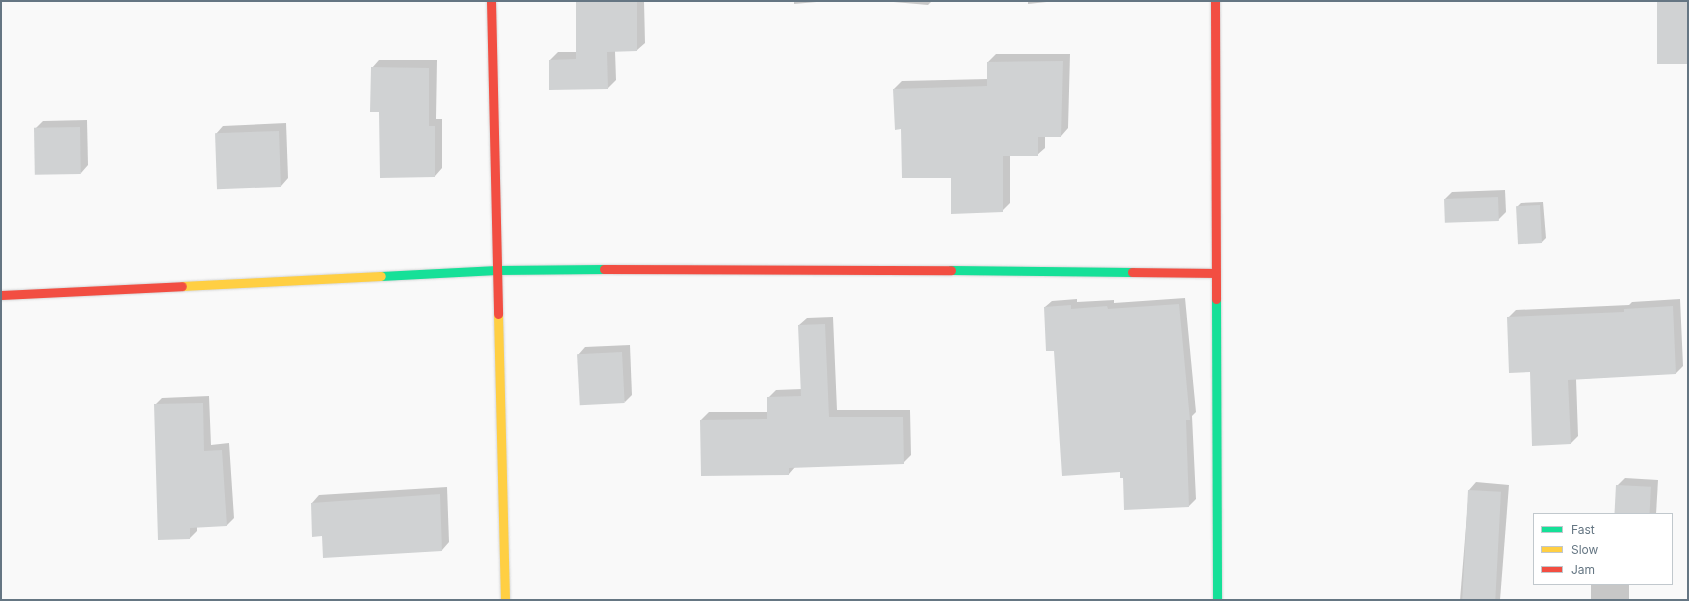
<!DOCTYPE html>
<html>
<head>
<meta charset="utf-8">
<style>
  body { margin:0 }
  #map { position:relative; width:1689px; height:601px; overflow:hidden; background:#f9f9f9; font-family:Inter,sans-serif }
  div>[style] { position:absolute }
  .shadow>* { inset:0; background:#0003; transform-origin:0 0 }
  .building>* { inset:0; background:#d0d2d3; transform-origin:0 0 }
  .roads { filter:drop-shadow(0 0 1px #d5d6d7) drop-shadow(0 0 1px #d5d6d7) }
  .fast>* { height:9px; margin:-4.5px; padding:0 4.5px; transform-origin:4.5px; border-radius:4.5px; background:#16e098 }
  .slow>* { height:9px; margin:-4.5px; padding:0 4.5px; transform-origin:4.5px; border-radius:4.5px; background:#ffcf43 }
  .jam>* { height:9px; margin:-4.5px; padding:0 4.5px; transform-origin:4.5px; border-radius:4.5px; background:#f24e42 }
  span { translate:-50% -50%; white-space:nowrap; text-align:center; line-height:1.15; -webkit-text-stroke:4px #fff; paint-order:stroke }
  .frame { position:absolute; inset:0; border:2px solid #657683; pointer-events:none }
  .legend { position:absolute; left:1533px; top:513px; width:140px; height:72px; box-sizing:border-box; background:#fff; border:1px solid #c1c8cd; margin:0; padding:5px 7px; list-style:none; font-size:12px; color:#657683 }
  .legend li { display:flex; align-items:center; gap:8px; height:20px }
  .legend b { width:20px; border:1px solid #c1c8cd }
</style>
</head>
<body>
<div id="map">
  <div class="shadow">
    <div style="clip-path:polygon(577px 1px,644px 1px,645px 43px,637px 50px,615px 51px,616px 80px,608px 88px,550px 60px,558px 52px,577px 52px)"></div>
    <div style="clip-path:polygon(794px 1px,828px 1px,794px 4px)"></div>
    <div style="clip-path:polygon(882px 1px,932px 1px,928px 5px)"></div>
    <div style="clip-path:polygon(1028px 1px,1056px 1px,1028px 4px)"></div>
    <div style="clip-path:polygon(996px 54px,1070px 54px,1068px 128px,1061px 136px,1045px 136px,1045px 148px,1037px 155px,1010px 155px,1010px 203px,1002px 211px,902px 128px,894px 89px,902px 81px,988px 79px,988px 62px)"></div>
    <div style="clip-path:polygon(379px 60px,437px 60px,436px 119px,442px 119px,442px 168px,435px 176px,380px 111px,372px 68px)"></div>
    <div style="clip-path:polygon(87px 120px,88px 165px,81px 173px,35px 129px,43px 121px)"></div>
    <div style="clip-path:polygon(286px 123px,288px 178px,281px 186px,216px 134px,223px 126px)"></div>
    <div style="clip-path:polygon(1505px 190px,1506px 212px,1498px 220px,1445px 199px,1452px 192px)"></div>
    <div style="clip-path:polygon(1543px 202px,1546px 238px,1542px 242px,1517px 207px,1521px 203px)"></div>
    <div style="clip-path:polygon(1185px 298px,1196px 412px,1192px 416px,1196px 499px,1189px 506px,1124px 477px,1054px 350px,1045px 307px,1052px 301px,1077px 299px,1077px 302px,1114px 300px,1114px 303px)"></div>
    <div style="clip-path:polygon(1680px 299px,1683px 366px,1676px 373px,1576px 379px,1578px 436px,1570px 444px,1530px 371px,1508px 318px,1516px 310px,1629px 305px,1632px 302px)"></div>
    <div style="clip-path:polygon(833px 317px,837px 410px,910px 410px,911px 455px,903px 463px,795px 467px,789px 474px,701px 420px,709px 412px,768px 412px,768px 398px,776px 390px,802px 389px,799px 325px,807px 318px)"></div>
    <div style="clip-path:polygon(630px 345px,632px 395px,625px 402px,578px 355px,585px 347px)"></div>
    <div style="clip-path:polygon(209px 396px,211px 445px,229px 443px,234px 518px,227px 525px,197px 527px,197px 531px,190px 538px,159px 539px,155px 405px,162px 398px)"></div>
    <div style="clip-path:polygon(1625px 478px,1658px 480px,1656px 514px,1616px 514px,1617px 486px)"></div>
    <div style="clip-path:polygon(1476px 482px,1509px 485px,1500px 600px,1460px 600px,1469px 490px)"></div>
    <div style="clip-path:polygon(447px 487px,449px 542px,442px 550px,323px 535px,312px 503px,319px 495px)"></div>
    <div style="left:1591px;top:584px;width:38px;height:16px"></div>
  </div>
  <div class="building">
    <div style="clip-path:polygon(576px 1px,637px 1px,637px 51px,607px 52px,608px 89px,549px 90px,549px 60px,576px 59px)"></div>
    <div style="left:1657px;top:1px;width:31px;height:63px"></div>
    <div style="clip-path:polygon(1063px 61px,1061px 137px,1038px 137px,1038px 156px,1003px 156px,1003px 212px,951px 214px,951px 178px,902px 178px,901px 129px,895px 130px,893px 89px,987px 86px,987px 62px)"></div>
    <div style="clip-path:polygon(371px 67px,429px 68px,429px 126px,435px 126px,435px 177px,380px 178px,379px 112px,370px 112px)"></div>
    <div style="left:80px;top:127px;width:47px;height:46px;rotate:89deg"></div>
    <div style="left:279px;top:131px;width:56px;height:64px;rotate:88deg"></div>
    <div style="left:1498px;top:197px;width:24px;height:54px;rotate:88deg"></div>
    <div style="left:1540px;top:205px;width:38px;height:24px;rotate:87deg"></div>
    <div style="clip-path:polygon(1179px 304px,1190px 420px,1186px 420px,1189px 507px,1124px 510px,1123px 478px,1120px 478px,1120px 472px,1062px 476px,1054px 351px,1046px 351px,1044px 307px,1071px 305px,1071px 309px,1107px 306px,1108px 309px)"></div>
    <div style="clip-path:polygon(1673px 306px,1676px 374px,1568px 380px,1571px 444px,1532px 446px,1530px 372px,1509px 373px,1507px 317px,1624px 312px,1624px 309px)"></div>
    <div style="clip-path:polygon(825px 324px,829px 417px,903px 417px,904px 464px,789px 468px,789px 475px,701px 476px,700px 420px,767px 419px,767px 397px,801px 396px,798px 325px)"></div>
    <div style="left:622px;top:352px;width:51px;height:45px;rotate:87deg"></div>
    <div style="clip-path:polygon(203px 403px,204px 451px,222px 450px,227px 526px,190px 528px,190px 539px,158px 540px,154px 404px)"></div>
    <div style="left:1616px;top:485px;width:35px;height:29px;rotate:3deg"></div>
    <div style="left:1468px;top:490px;width:33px;height:110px;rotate:3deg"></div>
    <div style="clip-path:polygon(440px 494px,442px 551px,323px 558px,322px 536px,312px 537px,311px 503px)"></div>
  </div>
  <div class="roads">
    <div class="fast">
      <div style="left:951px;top:270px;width:181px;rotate:0.6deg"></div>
      <div style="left:381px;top:276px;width:116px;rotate:-3deg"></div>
      <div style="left:497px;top:270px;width:107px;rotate:-0.5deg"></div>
      <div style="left:1216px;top:299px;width:301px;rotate:89.8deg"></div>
    </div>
    <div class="slow">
      <div style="left:182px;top:286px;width:199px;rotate:-2.9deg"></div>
      <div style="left:498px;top:314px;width:286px;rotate:88.6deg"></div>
    </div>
    <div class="jam">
      <div style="left:491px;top:1px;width:313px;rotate:88.7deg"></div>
      <div style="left:1215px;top:1px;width:298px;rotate:89.8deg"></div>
      <div style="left:604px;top:269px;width:347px;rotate:0.2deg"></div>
      <div style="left:1132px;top:272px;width:83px;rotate:0.7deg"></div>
      <div style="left:1px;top:295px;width:181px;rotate:-2.8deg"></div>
    </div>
  </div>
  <div class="frame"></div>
  <ul class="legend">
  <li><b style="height:5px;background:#16e098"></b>Fast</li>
  <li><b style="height:5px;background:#ffcf43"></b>Slow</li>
  <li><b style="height:5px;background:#f24e42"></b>Jam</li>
  </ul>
</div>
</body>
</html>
